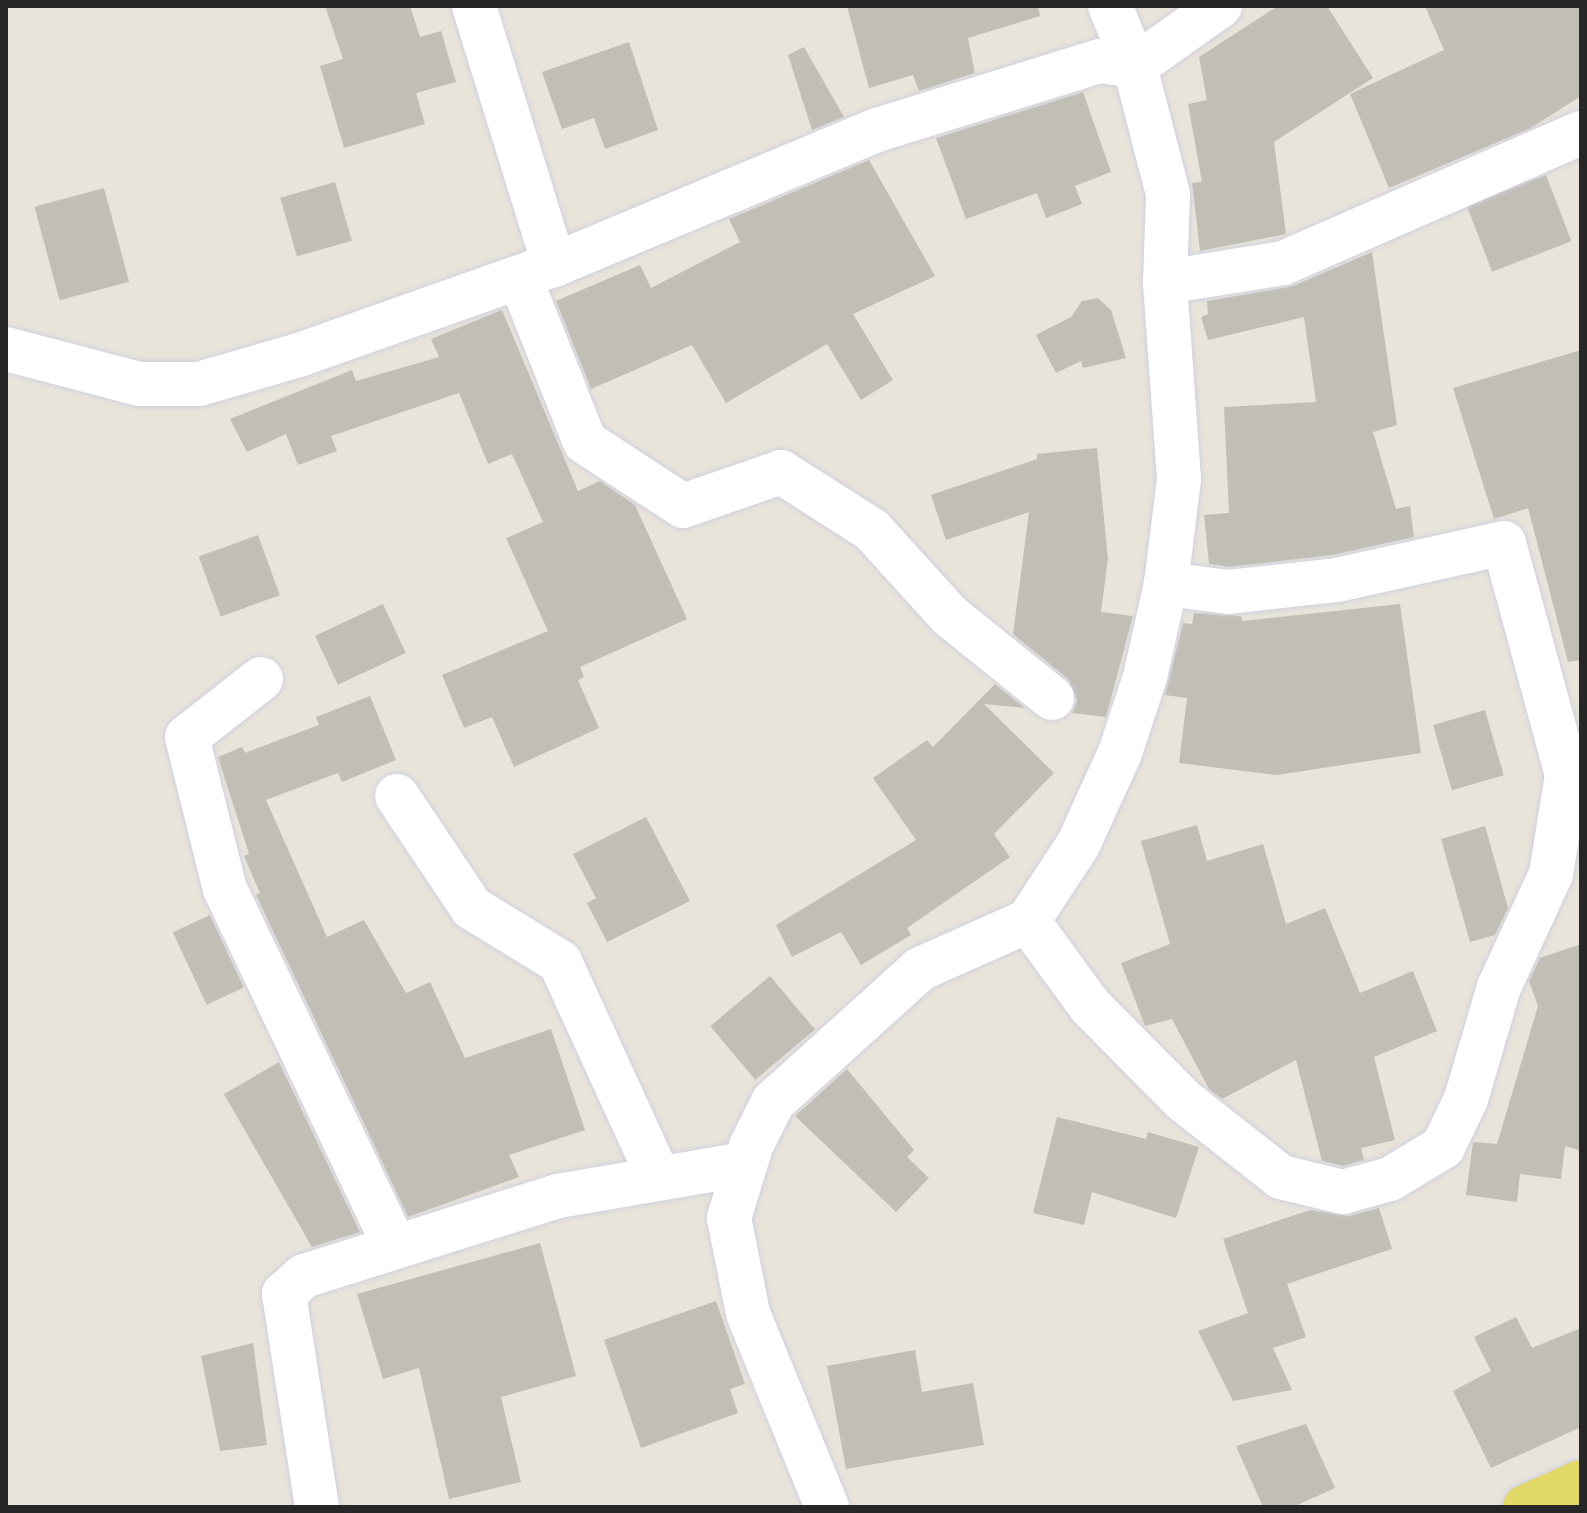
<!DOCTYPE html>
<html>
<head>
<meta charset="utf-8">
<style>
  body { margin:0 }
  #map { position:relative; width:1587px; height:1513px; overflow:hidden; background:#e8e4da; font-family:"Source Sans 3",sans-serif }
  div>[style] { position:absolute }
  .building>* { inset:0; background:#c1beb5; transform-origin:0 0 }
  .roads { filter:drop-shadow(0 0 2px #cfd0df) drop-shadow(0 0 2px #cfd0df) }
  .minor>* { height:44px; margin:-22px; padding:0 22px; transform-origin:22px; border-radius:22px; background:#fff }
  .primary>* { height:44px; margin:-22px; padding:0 22px; transform-origin:22px; border-radius:22px; background:#e2d865 }
  span { translate:-50% -50%; white-space:nowrap; text-align:center; line-height:1.15; -webkit-text-stroke:6px #fff; paint-order:stroke }
  .frame { position:absolute; inset:0; border:8px solid #272727; pointer-events:none }
</style>
</head>
<body>
<div id="map">
  <div class="building">
    <div style="clip-path:polygon(325px 6px,410px 6px,420px 37px,441px 31px,456px 82px,416px 93px,425px 124px,344px 148px,320px 66px,343px 59px)"></div>
    <div style="clip-path:polygon(847px 6px,1038px 6px,1040px 16px,968px 38px,975px 73px,919px 91px,913px 75px,869px 88px)"></div>
    <div style="clip-path:polygon(1278px 6px,1327px 6px,1373px 78px,1274px 142px,1286px 234px,1200px 251px,1192px 183px,1202px 182px,1188px 104px,1207px 100px,1199px 57px)"></div>
    <div style="clip-path:polygon(1425px 6px,1581px 6px,1581px 96px,1529px 129px,1389px 188px,1350px 94px,1444px 50px)"></div>
    <div style="clip-path:polygon(629px 42px,658px 130px,605px 149px,594px 118px,562px 129px,542px 72px)"></div>
    <div style="clip-path:polygon(804px 47px,844px 117px,812px 130px,788px 55px)"></div>
    <div style="clip-path:polygon(1083px 92px,1111px 172px,1075px 186px,1082px 204px,1046px 218px,1037px 193px,966px 219px,936px 138px)"></div>
    <div style="clip-path:polygon(869px 160px,935px 276px,853px 314px,893px 380px,861px 400px,827px 344px,726px 403px,692px 345px,591px 389px,556px 301px,640px 265px,651px 288px,740px 242px,729px 219px)"></div>
    <div style="left:1546px;top:175px;width:71px;height:85px;rotate:69deg"></div>
    <div style="left:335px;top:182px;width:61px;height:57px;rotate:74deg"></div>
    <div style="left:104px;top:188px;width:97px;height:72px;rotate:75deg"></div>
    <div style="clip-path:polygon(1372px 252px,1397px 425px,1373px 432px,1396px 509px,1410px 506px,1414px 537px,1333px 555px,1229px 567px,1209px 564px,1204px 515px,1229px 513px,1224px 407px,1316px 402px,1304px 317px,1208px 340px,1201px 317px,1208px 314px,1207px 301px,1293px 286px)"></div>
    <div style="clip-path:polygon(1098px 298px,1111px 310px,1126px 358px,1083px 368px,1081px 361px,1056px 373px,1036px 335px,1071px 317px,1082px 301px)"></div>
    <div style="clip-path:polygon(502px 310px,578px 491px,600px 481px,635px 505px,687px 619px,580px 667px,584px 677px,578px 680px,599px 728px,514px 767px,492px 717px,464px 728px,442px 675px,548px 631px,506px 538px,543px 522px,512px 454px,488px 464px,459px 393px,331px 436px,337px 451px,298px 465px,286px 434px,247px 452px,230px 419px,352px 370px,356px 381px,439px 357px,431px 339px)"></div>
    <div style="clip-path:polygon(1581px 350px,1581px 660px,1568px 662px,1528px 508px,1494px 519px,1453px 388px)"></div>
    <div style="clip-path:polygon(1097px 448px,1108px 559px,1101px 612px,1133px 616px,1106px 717px,1072px 713px,1077px 701px,1068px 679px,1013px 634px,1029px 512px,946px 540px,931px 495px,1037px 459px,1037px 454px)"></div>
    <div style="left:258px;top:535px;width:64px;height:63px;rotate:70deg"></div>
    <div style="left:383px;top:604px;width:54px;height:75px;rotate:65deg"></div>
    <div style="clip-path:polygon(1400px 604px,1421px 753px,1277px 775px,1179px 763px,1187px 698px,1165px 695px,1183px 623px,1192px 624px,1194px 613px,1241px 616px,1242px 621px)"></div>
    <div style="clip-path:polygon(995px 684px,1025px 708px,984px 704px,1054px 773px,994px 834px,1010px 857px,907px 928px,911px 935px,861px 965px,841px 932px,792px 957px,776px 925px,916px 840px,873px 778px,927px 740px,933px 747px)"></div>
    <div style="clip-path:polygon(370px 696px,396px 760px,342px 782px,338px 773px,266px 800px,327px 937px,364px 920px,406px 993px,430px 982px,465px 1058px,551px 1029px,585px 1130px,509px 1155px,519px 1177px,408px 1217px,256px 895px,260px 893px,244px 856px,249px 854px,218px 757px,242px 747px,245px 753px,319px 725px,316px 717px)"></div>
    <div style="left:1485px;top:710px;width:68px;height:54px;rotate:74deg"></div>
    <div style="clip-path:polygon(646px 817px,690px 901px,607px 942px,587px 903px,596px 898px,573px 854px)"></div>
    <div style="clip-path:polygon(1197px 825px,1207px 861px,1263px 844px,1286px 924px,1325px 908px,1360px 993px,1413px 971px,1437px 1031px,1374px 1057px,1395px 1140px,1361px 1148px,1364px 1160px,1343px 1166px,1322px 1161px,1296px 1060px,1222px 1099px,1209px 1089px,1172px 1019px,1145px 1026px,1121px 963px,1170px 944px,1141px 841px)"></div>
    <div style="clip-path:polygon(1485px 826px,1508px 908px,1495px 935px,1470px 942px,1441px 839px)"></div>
    <div style="left:210px;top:915px;width:80px;height:41px;rotate:65deg"></div>
    <div style="clip-path:polygon(1581px 944px,1581px 1151px,1565px 1146px,1561px 1179px,1520px 1174px,1517px 1202px,1466px 1195px,1473px 1142px,1497px 1144px,1538px 1006px,1529px 981px,1540px 958px)"></div>
    <div style="left:770px;top:976px;width:70px;height:78px;rotate:50deg"></div>
    <div style="clip-path:polygon(279px 1062px,360px 1232px,312px 1247px,224px 1094px)"></div>
    <div style="clip-path:polygon(847px 1069px,914px 1150px,907px 1157px,929px 1178px,896px 1212px,795px 1116px)"></div>
    <div style="clip-path:polygon(1057px 1117px,1146px 1139px,1148px 1132px,1199px 1147px,1176px 1218px,1092px 1192px,1084px 1225px,1033px 1213px)"></div>
    <div style="clip-path:polygon(1379px 1208px,1392px 1249px,1287px 1284px,1306px 1337px,1273px 1348px,1292px 1390px,1233px 1401px,1198px 1331px,1248px 1313px,1223px 1239px,1310px 1210px,1349px 1216px)"></div>
    <div style="clip-path:polygon(540px 1243px,576px 1376px,501px 1397px,521px 1482px,449px 1499px,419px 1368px,383px 1379px,357px 1294px)"></div>
    <div style="clip-path:polygon(716px 1301px,745px 1384px,730px 1389px,738px 1413px,641px 1448px,604px 1340px)"></div>
    <div style="clip-path:polygon(1516px 1317px,1532px 1348px,1581px 1328px,1581px 1427px,1491px 1468px,1453px 1391px,1491px 1371px,1474px 1337px)"></div>
    <div style="clip-path:polygon(253px 1343px,267px 1445px,220px 1451px,201px 1356px)"></div>
    <div style="clip-path:polygon(915px 1350px,922px 1392px,973px 1383px,984px 1445px,846px 1469px,827px 1366px)"></div>
    <div style="clip-path:polygon(1306px 1424px,1335px 1488px,1293px 1507px,1263px 1507px,1236px 1446px)"></div>
  </div>
  <div class="roads">
    <div class="minor">
      <div style="left:474px;top:6px;width:271px;rotate:72.8deg"></div>
      <div style="left:520px;top:278px;width:176px;rotate:68.4deg"></div>
      <div style="left:585px;top:442px;width:117px;rotate:33.1deg"></div>
      <div style="left:683px;top:506px;width:104px;rotate:-19.1deg"></div>
      <div style="left:781px;top:472px;width:108px;rotate:32.5deg"></div>
      <div style="left:872px;top:530px;width:116px;rotate:47.8deg"></div>
      <div style="left:950px;top:616px;width:131px;rotate:38.8deg"></div>
      <div style="left:1165px;top:282px;width:120px;rotate:-9.1deg"></div>
      <div style="left:1283px;top:263px;width:325px;rotate:-23.6deg"></div>
      <div style="left:6px;top:349px;width:138px;rotate:14.7deg"></div>
      <div style="left:139px;top:384px;width:60px"></div>
      <div style="left:199px;top:384px;width:107px;rotate:-16.2deg"></div>
      <div style="left:302px;top:354px;width:267px;rotate:-19.5deg"></div>
      <div style="left:554px;top:265px;width:350px;rotate:-22.7deg"></div>
      <div style="left:877px;top:130px;width:233px;rotate:-17.2deg"></div>
      <div style="left:1100px;top:61px;width:35px;rotate:8deg"></div>
      <div style="left:1135px;top:66px;width:104px;rotate:-35.2deg"></div>
      <div style="left:261px;top:679px;width:94px;rotate:141.9deg"></div>
      <div style="left:187px;top:737px;width:157px;rotate:76deg"></div>
      <div style="left:225px;top:889px;width:396px;rotate:64.6deg"></div>
      <div style="left:397px;top:796px;width:135px;rotate:56.2deg"></div>
      <div style="left:472px;top:908px;width:103px;rotate:31.5deg"></div>
      <div style="left:560px;top:962px;width:235px;rotate:65.4deg"></div>
      <div style="left:1028px;top:921px;width:105px;rotate:53.9deg"></div>
      <div style="left:1090px;top:1006px;width:132px;rotate:45.3deg"></div>
      <div style="left:1183px;top:1100px;width:125px;rotate:38.2deg"></div>
      <div style="left:1281px;top:1177px;width:64px;rotate:13.6deg"></div>
      <div style="left:1343px;top:1192px;width:49px;rotate:-15.5deg"></div>
      <div style="left:1390px;top:1179px;width:62px;rotate:-31.1deg"></div>
      <div style="left:1443px;top:1147px;width:53px;rotate:-64.4deg"></div>
      <div style="left:1466px;top:1099px;width:117px;rotate:-73.6deg"></div>
      <div style="left:1499px;top:987px;width:124px;rotate:-65.3deg"></div>
      <div style="left:1551px;top:874px;width:100px;rotate:-80.8deg"></div>
      <div style="left:1567px;top:775px;width:240px;rotate:-105.2deg"></div>
      <div style="left:1504px;top:543px;width:171px;rotate:167.5deg"></div>
      <div style="left:1337px;top:580px;width:109px;rotate:173.7deg"></div>
      <div style="left:1229px;top:592px;width:64px;rotate:-172.8deg"></div>
      <div style="left:317px;top:1507px;width:216px;rotate:-98.8deg"></div>
      <div style="left:284px;top:1294px;width:27px;rotate:-42deg"></div>
      <div style="left:304px;top:1276px;width:266px;rotate:-17.5deg"></div>
      <div style="left:558px;top:1196px;width:190px;rotate:-9.7deg"></div>
      <div style="left:827px;top:1507px;width:209px;rotate:-112.2deg"></div>
      <div style="left:748px;top:1313px;width:97px;rotate:-101.3deg"></div>
      <div style="left:729px;top:1218px;width:75px;rotate:-73deg"></div>
      <div style="left:751px;top:1146px;width:49px;rotate:-63.4deg"></div>
      <div style="left:773px;top:1102px;width:198px;rotate:-42.1deg"></div>
      <div style="left:920px;top:969px;width:118px;rotate:-24deg"></div>
      <div style="left:1028px;top:921px;width:91px;rotate:-56.7deg"></div>
      <div style="left:1078px;top:845px;width:101px;rotate:-65.5deg"></div>
      <div style="left:1120px;top:753px;width:80px;rotate:-71.8deg"></div>
      <div style="left:1145px;top:677px;width:95px;rotate:-77.3deg"></div>
      <div style="left:1166px;top:584px;width:106px;rotate:-82.9deg"></div>
      <div style="left:1179px;top:479px;width:197px;rotate:-94.1deg"></div>
      <div style="left:1165px;top:282px;width:88px;rotate:-88deg"></div>
      <div style="left:1168px;top:194px;width:132px;rotate:-104.5deg"></div>
      <div style="left:1135px;top:66px;width:65px;rotate:-112.6deg"></div>
    </div>
    <div class="primary">
      <div style="left:1525px;top:1507px;width:61px;rotate:-24.1deg"></div>
    </div>
  </div>
  <div class="frame"></div>
</div>
</body>
</html>
